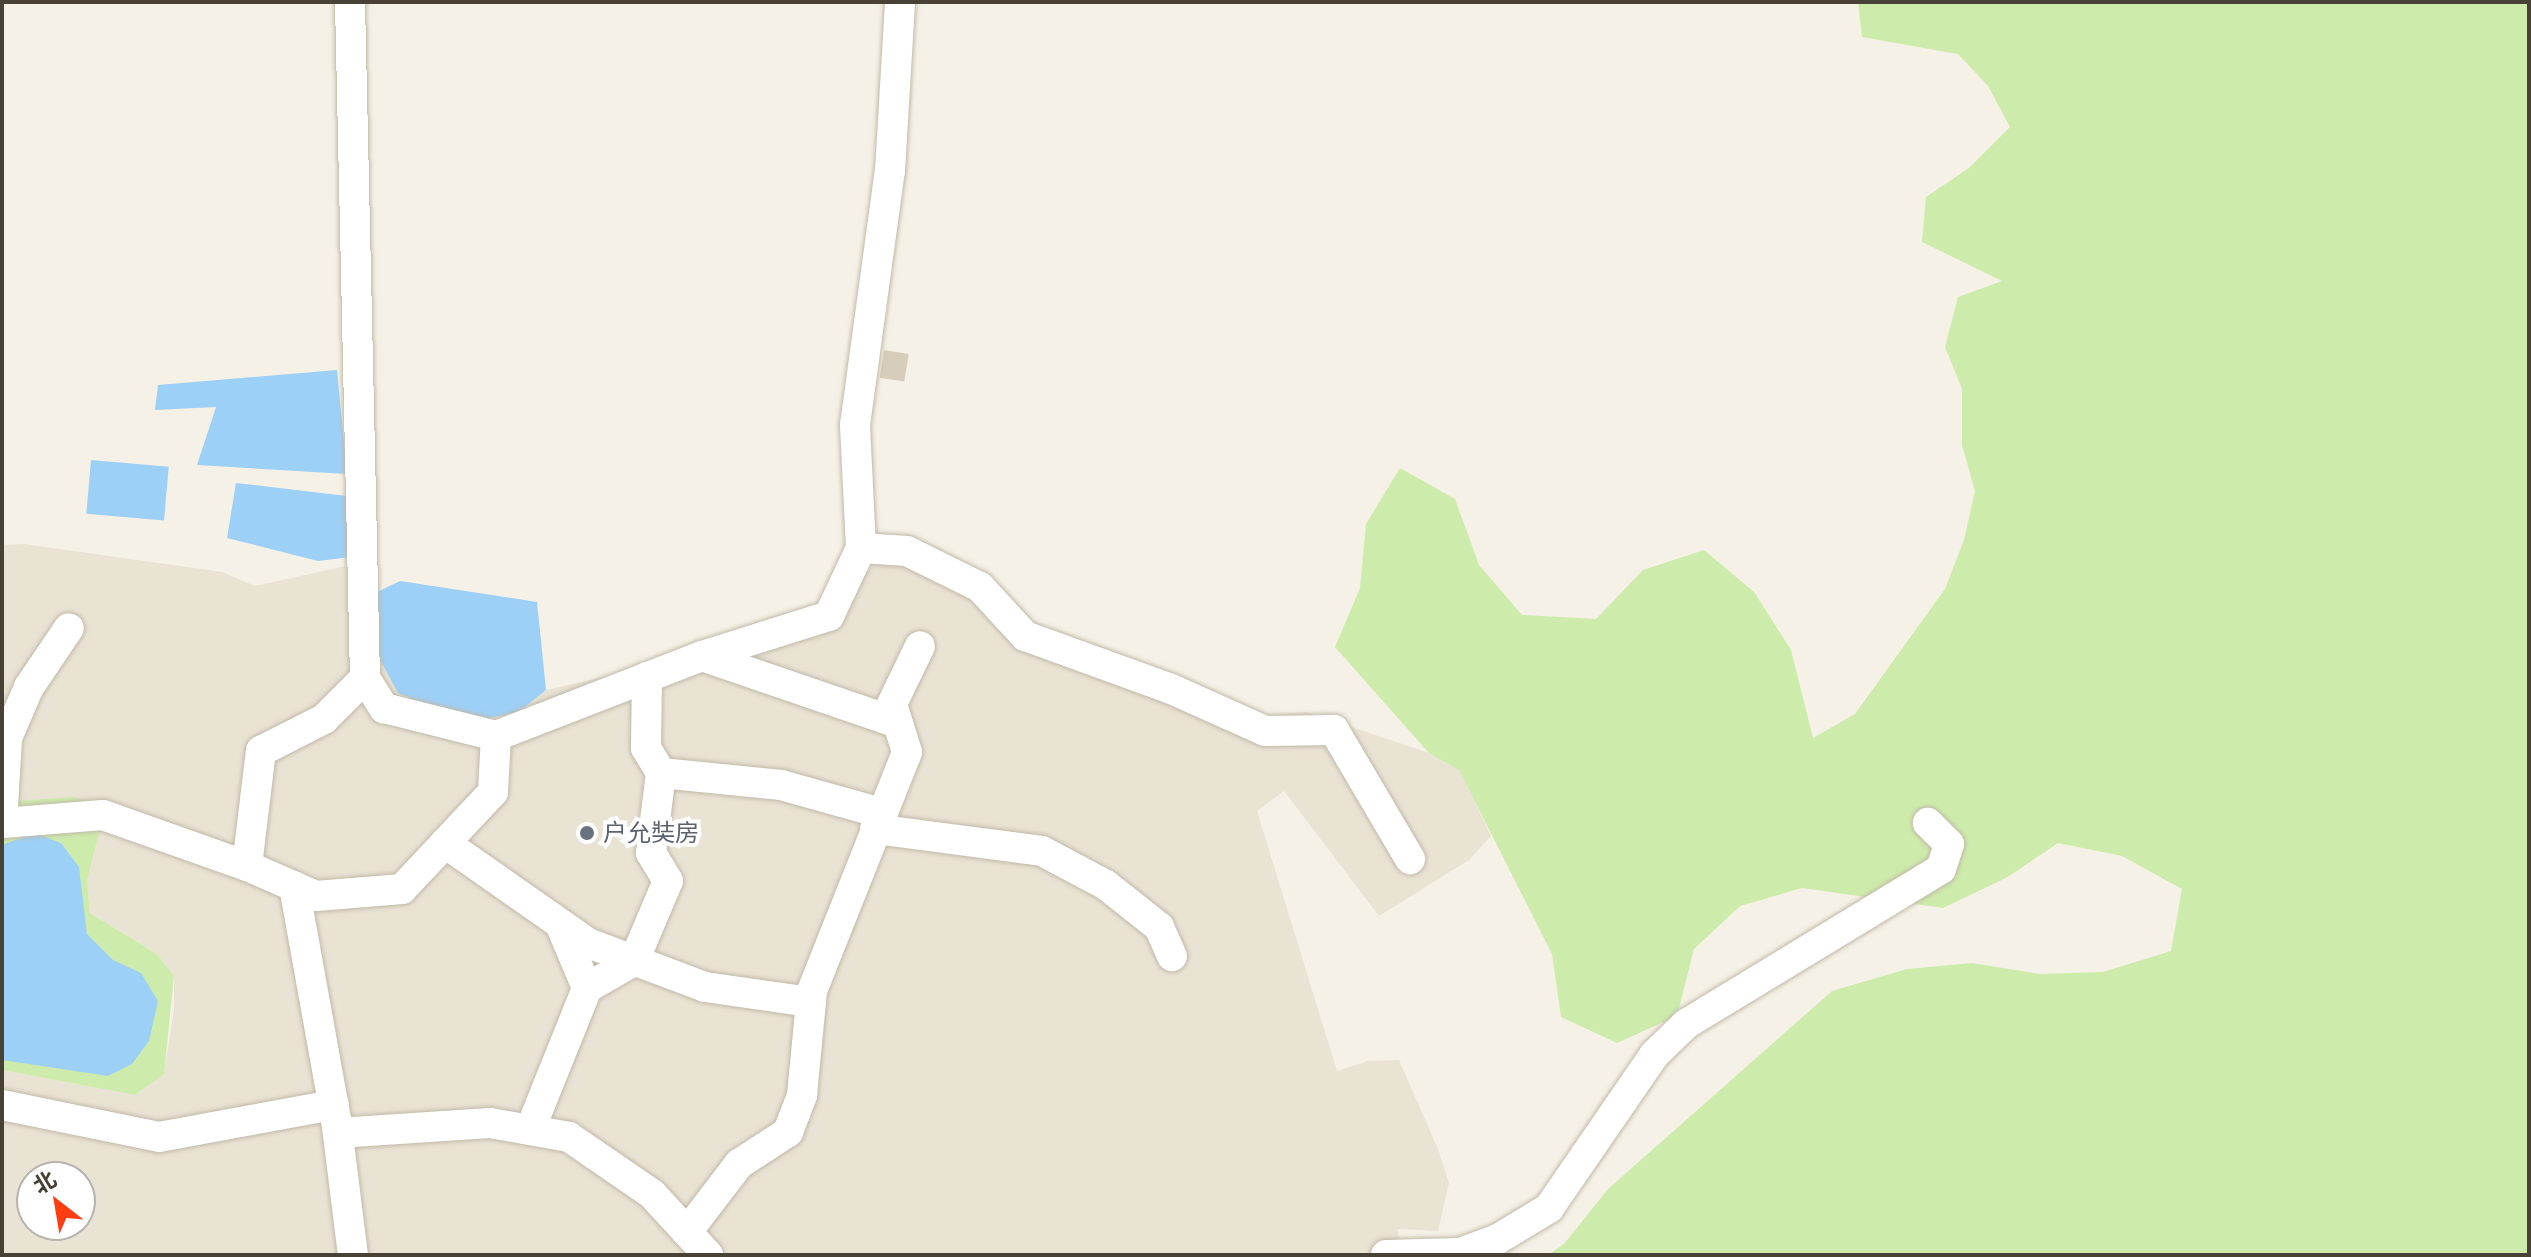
<!DOCTYPE html>
<html>
<head>
<meta charset="utf-8">
<style>
  body { margin:0 }
  #map { position:relative; width:2531px; height:1257px; overflow:hidden; background:#f5f1e6; font-family:"Archivo Narrow","Noto Sans SC",sans-serif }
  div>[style] { position:absolute }
  .residential>* { inset:0; background:#e9e3d4 }
  .green>* { inset:0; background:#cdecab }
  .water>* { inset:0; background:#9dd0f7; transform-origin:0 0 }
  .building>* { inset:0; background:#d7cdbb; transform-origin:0 0 }
  .roads { filter:drop-shadow(0 0 2px #c1b9a8) drop-shadow(0 0 2px #c1b9a8) }
  .minor>* { height:30px; margin:-15px; padding:0 15px; transform-origin:15px; border-radius:15px; background:#fff }
  .dots>* { width:22px; height:22px; translate:-50% -50%; box-sizing:border-box; border:4px solid #fff; border-radius:50% }
  span { translate:-50% -50%; white-space:nowrap; text-align:center; line-height:1.15; -webkit-text-stroke:8px #fff; paint-order:stroke }
  .worship-label { font-size:24px; color:#5b616d }
  .left { translate:0 -50%; text-align:left }
  .frame { position:absolute; inset:0; border:4px solid #484135; pointer-events:none }
  .north { position:absolute; left:16px; top:1161px; width:80px; height:80px; box-sizing:border-box; background:#fff; border:2px solid #b6b3ae; border-radius:50%; rotate:329deg; font-size:22px; font-weight:700; line-height:32px; text-align:center; color:#484135 }
  .north::after { content:''; display:block; margin:auto; width:28px; height:36px; background:#ff3d13; clip-path:polygon(50% 0,100% 100%,50% 72%,0 100%) }
</style>
</head>
<body>
<div id="map">
  <div class="residential">
    <div style="clip-path:polygon(evenodd,24px 544px,222px 572px,255px 586px,355px 564px,378px 610px,519px 712px,546px 690px,818px 630px,877px 561px,908px 551px,1039px 632px,1232px 731px,1272px 715px,1307px 712px,1429px 753px,1459px 769px,1491px 836px,1469px 860px,1379px 916px,1284px 791px,1257px 811px,1337px 1071px,1368px 1061px,1399px 1060px,1438px 1149px,1449px 1183px,1438px 1231px,1398px 1229px,1399px 1255px,2px 1255px,2px 1070px,135px 1095px,164px 1073px,174px 1010px,174px 976px,157px 954px,90px 913px,87px 881px,106px 806px,2px 802px,2px 545px,24px 544px,32px 1177px,80px 1177px,80px 1225px,32px 1225px,32px 1177px)"></div>
  </div>
  <div class="green">
    <div style="clip-path:polygon(1858px 2px,2529px 2px,2529px 1255px,1548px 1255px,1564px 1244px,1608px 1189px,1832px 991px,1907px 969px,1972px 963px,2040px 974px,2103px 972px,2171px 951px,2182px 889px,2122px 856px,2058px 843px,2006px 878px,1943px 908px,1802px 888px,1740px 906px,1694px 949px,1677px 1016px,1617px 1043px,1561px 1017px,1552px 954px,1459px 770px,1429px 753px,1335px 647px,1360px 588px,1366px 524px,1400px 468px,1455px 499px,1479px 565px,1522px 615px,1596px 619px,1643px 570px,1704px 550px,1754px 592px,1791px 650px,1813px 738px,1855px 714px,1945px 589px,1964px 540px,1975px 491px,1962px 445px,1962px 389px,1945px 347px,1958px 297px,2002px 281px,1922px 242px,1926px 197px,1969px 168px,2010px 127px,1988px 86px,1958px 54px,1862px 37px)"></div>
    <div style="clip-path:polygon(73px 797px,106px 806px,87px 881px,90px 913px,157px 954px,174px 976px,164px 1074px,135px 1095px,2px 1070px,2px 802px)"></div>
  </div>
  <div class="water">
    <div style="clip-path:polygon(337px 370px,347px 474px,197px 465px,216px 407px,155px 410px,158px 385px)"></div>
    <div style="left:91px;top:460px;width:78px;height:54px;rotate:5deg"></div>
    <div style="clip-path:polygon(236px 483px,347px 496px,359px 556px,318px 561px,227px 538px)"></div>
    <div style="clip-path:polygon(400px 581px,537px 602px,546px 690px,519px 712px,470px 722px,398px 693px,370px 641px,371px 595px)"></div>
    <div style="clip-path:polygon(34px 833px,61px 843px,79px 867px,87px 934px,113px 960px,141px 973px,158px 1001px,149px 1041px,132px 1064px,108px 1076px,2px 1060px,2px 845px)"></div>
  </div>
  <div class="building">
    <div style="left:884px;top:350px;width:25px;height:28px;rotate:9deg"></div>
  </div>
  <div class="roads">
    <div class="minor">
      <div style="left:350px;top:2px;width:676px;rotate:88.73deg"></div>
      <div style="left:365px;top:678px;width:36px;rotate:58deg"></div>
      <div style="left:384px;top:708px;width:115px;rotate:14deg"></div>
      <div style="left:496px;top:736px;width:56px;rotate:93.1deg"></div>
      <div style="left:493px;top:792px;width:133px;rotate:133.2deg"></div>
      <div style="left:402px;top:889px;width:86px;rotate:175.3deg"></div>
      <div style="left:316px;top:896px;width:75px;rotate:-156.5deg"></div>
      <div style="left:247px;top:866px;width:116px;rotate:-83.1deg"></div>
      <div style="left:261px;top:751px;width:71px;rotate:-26.9deg"></div>
      <div style="left:324px;top:719px;width:58px;rotate:-45deg"></div>
      <div style="left:861px;top:548px;width:123px;rotate:-92.8deg"></div>
      <div style="left:855px;top:425px;width:256px;rotate:-82.2deg"></div>
      <div style="left:890px;top:171px;width:169px;rotate:-86.6deg"></div>
      <div style="left:702px;top:656px;width:207px;rotate:18.9deg"></div>
      <div style="left:496px;top:736px;width:221px;rotate:-21.2deg"></div>
      <div style="left:702px;top:656px;width:133px;rotate:-17.5deg"></div>
      <div style="left:829px;top:616px;width:75px;rotate:-64.8deg"></div>
      <div style="left:861px;top:548px;width:46px;rotate:3.7deg"></div>
      <div style="left:907px;top:551px;width:81px;rotate:26.3deg"></div>
      <div style="left:980px;top:587px;width:67px;rotate:47.4deg"></div>
      <div style="left:1025px;top:636px;width:153px;rotate:19.9deg"></div>
      <div style="left:1169px;top:688px;width:105px;rotate:24.1deg"></div>
      <div style="left:1265px;top:731px;width:69px;rotate:-0.8deg"></div>
      <div style="left:1334px;top:730px;width:150px;rotate:59.5deg"></div>
      <div style="left:661px;top:773px;width:121px;rotate:5.7deg"></div>
      <div style="left:781px;top:785px;width:104px;rotate:15.6deg"></div>
      <div style="left:2px;top:823px;width:101px;rotate:-4.5deg"></div>
      <div style="left:103px;top:815px;width:153px;rotate:19.5deg"></div>
      <div style="left:2px;top:823px;width:85px;rotate:-86.6deg"></div>
      <div style="left:7px;top:738px;width:56px;rotate:-66.7deg"></div>
      <div style="left:29px;top:687px;width:71px;rotate:-55.9deg"></div>
      <div style="left:875px;top:829px;width:168px;rotate:7.5deg"></div>
      <div style="left:1042px;top:851px;width:72px;rotate:28deg"></div>
      <div style="left:1106px;top:885px;width:68px;rotate:38.4deg"></div>
      <div style="left:1159px;top:927px;width:32px;rotate:66deg"></div>
      <div style="left:445px;top:843px;width:174px;rotate:35deg"></div>
      <div style="left:588px;top:943px;width:125px;rotate:20.6deg"></div>
      <div style="left:705px;top:987px;width:107px;rotate:8.1deg"></div>
      <div style="left:294px;top:886px;width:237px;rotate:79.8deg"></div>
      <div style="left:336px;top:1119px;width:137px;rotate:82.9deg"></div>
      <div style="left:587px;top:988px;width:54px;rotate:-29.9deg"></div>
      <div style="left:634px;top:961px;width:87px;rotate:-67deg"></div>
      <div style="left:668px;top:881px;width:33px;rotate:-121deg"></div>
      <div style="left:651px;top:853px;width:81px;rotate:-82.9deg"></div>
      <div style="left:661px;top:773px;width:29px;rotate:-121deg"></div>
      <div style="left:646px;top:748px;width:71px;rotate:-89.2deg"></div>
      <div style="left:2px;top:1105px;width:160px;rotate:11.5deg"></div>
      <div style="left:159px;top:1137px;width:178px;rotate:-10.4deg"></div>
      <div style="left:530px;top:1130px;width:153px;rotate:-68.1deg"></div>
      <div style="left:587px;top:988px;width:69px;rotate:-112.9deg"></div>
      <div style="left:338px;top:1133px;width:152px;rotate:-3.8deg"></div>
      <div style="left:490px;top:1123px;width:80px;rotate:10deg"></div>
      <div style="left:569px;top:1137px;width:101px;rotate:34.5deg"></div>
      <div style="left:652px;top:1194px;width:83px;rotate:47.4deg"></div>
      <div style="left:687px;top:1232px;width:86px;rotate:-52.6deg"></div>
      <div style="left:739px;top:1164px;width:59px;rotate:-33.1deg"></div>
      <div style="left:788px;top:1132px;width:40px;rotate:-69deg"></div>
      <div style="left:802px;top:1095px;width:104px;rotate:-84.5deg"></div>
      <div style="left:812px;top:991px;width:257px;rotate:-68.3deg"></div>
      <div style="left:907px;top:752px;width:50px;rotate:-107.4deg"></div>
      <div style="left:892px;top:704px;width:64px;rotate:-64.2deg"></div>
      <div style="left:1386px;top:1255px;width:74px;rotate:-1.5deg"></div>
      <div style="left:1460px;top:1253px;width:40px;rotate:-20.2deg"></div>
      <div style="left:1498px;top:1239px;width:60px;rotate:-31.3deg"></div>
      <div style="left:1549px;top:1208px;width:186px;rotate:-55.5deg"></div>
      <div style="left:1654px;top:1055px;width:45px;rotate:-44.1deg"></div>
      <div style="left:1686px;top:1024px;width:298px;rotate:-31.3deg"></div>
      <div style="left:1941px;top:869px;width:26px;rotate:-72deg"></div>
      <div style="left:1949px;top:844px;width:30px;rotate:-135deg"></div>
    </div>
  </div>
  <div class="dots">
    <div style="left:587px;top:833px;background:#6b7280"></div>
  </div>
  <div class="worship-label">
    <span class="left" style="left:603px;top:833px">户允奘房</span>
  </div>
  <div class="frame"></div>
  <div class="north">北</div>
</div>
</body>
</html>
